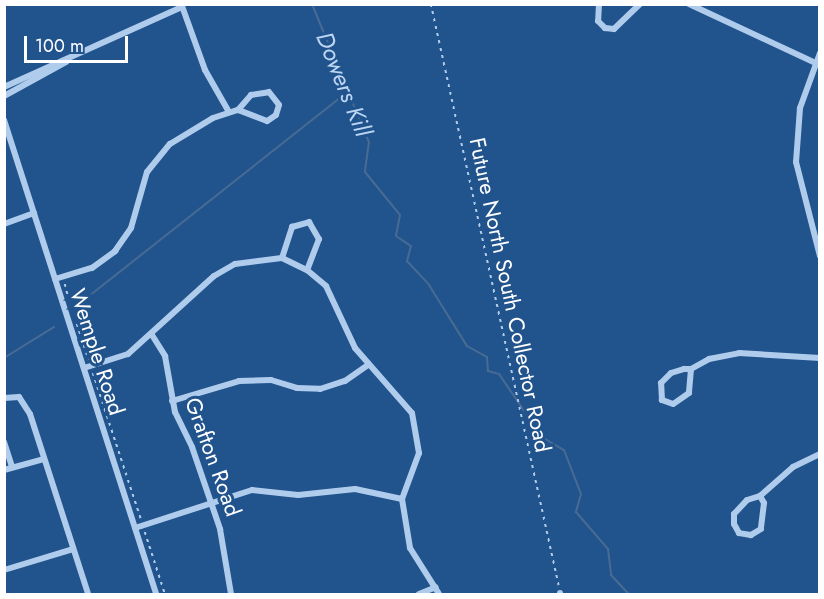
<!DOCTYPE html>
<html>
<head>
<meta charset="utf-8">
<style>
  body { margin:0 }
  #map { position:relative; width:824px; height:599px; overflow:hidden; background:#21538d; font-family:Jost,sans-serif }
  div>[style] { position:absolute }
  .stream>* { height:2px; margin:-1px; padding:0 1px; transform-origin:1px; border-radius:1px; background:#486b94 }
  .path>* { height:1.5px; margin-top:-0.75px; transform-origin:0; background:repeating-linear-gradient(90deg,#b0ccec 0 3px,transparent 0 7.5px) }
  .street>* { height:6px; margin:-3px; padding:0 3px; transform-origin:3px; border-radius:3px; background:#b0ccec }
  span { translate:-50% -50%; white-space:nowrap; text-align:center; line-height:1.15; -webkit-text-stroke:6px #21538d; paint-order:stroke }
  .street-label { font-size:22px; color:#fff }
  .water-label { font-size:24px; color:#bcd6f3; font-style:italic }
  .frame { position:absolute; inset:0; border:6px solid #fff; pointer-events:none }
  .scale { position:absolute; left:24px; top:36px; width:104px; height:27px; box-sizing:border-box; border:3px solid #fff; border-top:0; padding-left:8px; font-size:18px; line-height:21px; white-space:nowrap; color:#fff; -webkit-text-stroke:4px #21538d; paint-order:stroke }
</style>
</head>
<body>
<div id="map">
  <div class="stream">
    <div style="left:312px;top:4px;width:149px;rotate:67.6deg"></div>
    <div style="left:369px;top:142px;width:30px;rotate:98deg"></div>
    <div style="left:365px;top:172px;width:55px;rotate:50.9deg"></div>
    <div style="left:400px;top:215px;width:21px;rotate:101deg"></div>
    <div style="left:396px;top:236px;width:18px;rotate:34deg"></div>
    <div style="left:411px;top:246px;width:16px;rotate:105deg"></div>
    <div style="left:407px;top:261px;width:33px;rotate:47deg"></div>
    <div style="left:429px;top:285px;width:72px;rotate:58.1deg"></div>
    <div style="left:467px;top:346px;width:23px;rotate:29deg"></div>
    <div style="left:487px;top:357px;width:14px;rotate:86deg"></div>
    <div style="left:488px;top:371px;width:11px;rotate:15deg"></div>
    <div style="left:499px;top:374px;width:76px;rotate:55.7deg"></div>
    <div style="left:542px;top:437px;width:26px;rotate:31deg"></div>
    <div style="left:564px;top:450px;width:47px;rotate:68.9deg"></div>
    <div style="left:581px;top:494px;width:19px;rotate:106deg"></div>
    <div style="left:576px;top:512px;width:49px;rotate:49.1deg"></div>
    <div style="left:608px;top:549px;width:26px;rotate:83deg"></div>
    <div style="left:611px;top:575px;width:26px;rotate:47deg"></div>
    <div style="left:84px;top:300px;width:334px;rotate:-38.3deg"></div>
    <div style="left:4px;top:358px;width:59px;rotate:-31.8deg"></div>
  </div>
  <div class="path">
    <div style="left:431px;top:4px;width:596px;rotate:77.6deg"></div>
    <div style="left:65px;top:284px;width:16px;rotate:76deg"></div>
    <div style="left:77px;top:324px;width:38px;rotate:72deg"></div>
    <div style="left:93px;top:373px;width:154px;rotate:71.8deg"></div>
    <div style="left:145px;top:532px;width:65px;rotate:72.1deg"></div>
  </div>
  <div class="street">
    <div style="left:599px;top:4px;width:17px;rotate:93deg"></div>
    <div style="left:598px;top:21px;width:10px;rotate:45deg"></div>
    <div style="left:605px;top:28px;width:9px;rotate:6deg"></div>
    <div style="left:614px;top:29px;width:36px;rotate:-44deg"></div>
    <div style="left:689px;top:4px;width:145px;rotate:25deg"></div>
    <div style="left:182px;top:6px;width:68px;rotate:70.2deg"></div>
    <div style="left:205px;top:70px;width:48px;rotate:60.3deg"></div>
    <div style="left:820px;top:53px;width:59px;rotate:110deg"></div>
    <div style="left:800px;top:108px;width:54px;rotate:94.2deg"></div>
    <div style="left:796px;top:162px;width:97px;rotate:75.7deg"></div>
    <div style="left:4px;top:87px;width:195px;rotate:-24.2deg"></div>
    <div style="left:4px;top:96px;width:71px;rotate:-28.7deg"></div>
    <div style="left:4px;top:120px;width:498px;rotate:72.2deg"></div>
    <div style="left:4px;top:224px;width:32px;rotate:-20deg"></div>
    <div style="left:282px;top:258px;width:33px;rotate:-72deg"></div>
    <div style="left:292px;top:227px;width:18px;rotate:-16deg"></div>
    <div style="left:309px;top:222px;width:20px;rotate:60deg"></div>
    <div style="left:319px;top:239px;width:33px;rotate:111deg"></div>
    <div style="left:55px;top:279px;width:39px;rotate:-17deg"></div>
    <div style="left:92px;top:268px;width:29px;rotate:-36deg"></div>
    <div style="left:115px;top:251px;width:28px;rotate:-55deg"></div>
    <div style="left:131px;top:228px;width:58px;rotate:-74.1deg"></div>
    <div style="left:147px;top:172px;width:36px;rotate:-51deg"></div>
    <div style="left:170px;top:144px;width:50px;rotate:-31.2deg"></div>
    <div style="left:213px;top:118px;width:26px;rotate:-18deg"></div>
    <div style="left:238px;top:110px;width:20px;rotate:-49deg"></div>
    <div style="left:251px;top:95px;width:18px;rotate:-9deg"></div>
    <div style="left:269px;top:92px;width:16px;rotate:52deg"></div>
    <div style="left:279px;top:105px;width:10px;rotate:107deg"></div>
    <div style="left:276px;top:115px;width:11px;rotate:146deg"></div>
    <div style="left:267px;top:121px;width:31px;rotate:-159deg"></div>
    <div style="left:152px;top:335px;width:25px;rotate:58deg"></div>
    <div style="left:165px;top:356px;width:57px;rotate:79.9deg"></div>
    <div style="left:175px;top:412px;width:39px;rotate:64deg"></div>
    <div style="left:192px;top:447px;width:87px;rotate:71.1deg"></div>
    <div style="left:220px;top:529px;width:66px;rotate:80.4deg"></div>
    <div style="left:84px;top:368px;width:46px;rotate:-17.7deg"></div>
    <div style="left:128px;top:354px;width:116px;rotate:-42.2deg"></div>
    <div style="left:214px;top:276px;width:24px;rotate:-30deg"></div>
    <div style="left:235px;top:264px;width:47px;rotate:-7.3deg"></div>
    <div style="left:282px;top:258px;width:28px;rotate:26deg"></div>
    <div style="left:307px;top:270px;width:25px;rotate:40deg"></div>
    <div style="left:326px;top:286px;width:68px;rotate:64.9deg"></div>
    <div style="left:355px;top:348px;width:86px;rotate:48.8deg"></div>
    <div style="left:412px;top:413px;width:41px;rotate:80.1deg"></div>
    <div style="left:419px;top:453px;width:49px;rotate:110.3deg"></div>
    <div style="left:402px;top:499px;width:48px;rotate:-168deg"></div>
    <div style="left:355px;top:489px;width:57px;rotate:174deg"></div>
    <div style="left:298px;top:495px;width:46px;rotate:-173.8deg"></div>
    <div style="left:252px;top:490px;width:123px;rotate:162deg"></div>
    <div style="left:684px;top:369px;width:7px"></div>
    <div style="left:691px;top:369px;width:24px;rotate:95deg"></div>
    <div style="left:689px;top:393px;width:19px;rotate:145deg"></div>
    <div style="left:673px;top:404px;width:12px;rotate:-160deg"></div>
    <div style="left:662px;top:400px;width:17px;rotate:-93deg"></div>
    <div style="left:661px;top:383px;width:14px;rotate:-45deg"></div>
    <div style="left:671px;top:373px;width:14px;rotate:-17deg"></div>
    <div style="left:691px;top:369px;width:21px;rotate:-29deg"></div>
    <div style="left:709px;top:359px;width:31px;rotate:-11deg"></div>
    <div style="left:739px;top:353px;width:81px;rotate:3.5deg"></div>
    <div style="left:4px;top:398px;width:15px;rotate:-4deg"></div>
    <div style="left:19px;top:397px;width:20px;rotate:57deg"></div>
    <div style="left:30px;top:414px;width:189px;rotate:72.1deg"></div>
    <div style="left:172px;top:401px;width:70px;rotate:-16.6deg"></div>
    <div style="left:239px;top:381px;width:32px;rotate:-2deg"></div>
    <div style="left:271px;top:380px;width:27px;rotate:17deg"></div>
    <div style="left:297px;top:388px;width:23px;rotate:2deg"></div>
    <div style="left:320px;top:389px;width:26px;rotate:-18deg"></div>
    <div style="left:345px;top:381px;width:28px;rotate:-35deg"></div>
    <div style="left:4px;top:442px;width:26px;rotate:72deg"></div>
    <div style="left:4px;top:470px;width:41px;rotate:-15.4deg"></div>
    <div style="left:760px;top:496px;width:8px;rotate:60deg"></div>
    <div style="left:764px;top:503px;width:26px;rotate:97deg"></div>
    <div style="left:761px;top:529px;width:12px;rotate:149deg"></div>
    <div style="left:751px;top:535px;width:12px;rotate:-171deg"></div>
    <div style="left:739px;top:533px;width:10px;rotate:-119deg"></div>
    <div style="left:734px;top:524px;width:10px;rotate:-90deg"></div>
    <div style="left:734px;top:514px;width:19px;rotate:-47deg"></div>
    <div style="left:747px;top:500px;width:14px;rotate:-17deg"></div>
    <div style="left:760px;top:496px;width:44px;rotate:-41.3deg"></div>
    <div style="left:793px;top:467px;width:30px;rotate:-26deg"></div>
    <div style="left:402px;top:499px;width:50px;rotate:80.7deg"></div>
    <div style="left:410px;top:548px;width:54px;rotate:57.8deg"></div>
    <div style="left:4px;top:570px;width:72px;rotate:-16.9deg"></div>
    <div style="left:560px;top:593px;width:1px;rotate:90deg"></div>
    <div style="left:419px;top:594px;width:18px;rotate:-22deg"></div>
  </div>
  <div class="street-label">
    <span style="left:510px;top:295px;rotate:78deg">Future North South Collector Road</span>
    <span style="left:97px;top:352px;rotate:72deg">Wemple Road</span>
    <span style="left:213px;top:457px;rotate:70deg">Grafton Road</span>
  </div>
  <div class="water-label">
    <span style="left:344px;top:84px;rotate:68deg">Dowers Kill</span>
  </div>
  <div class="frame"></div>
  <div class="scale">100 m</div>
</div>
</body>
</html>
